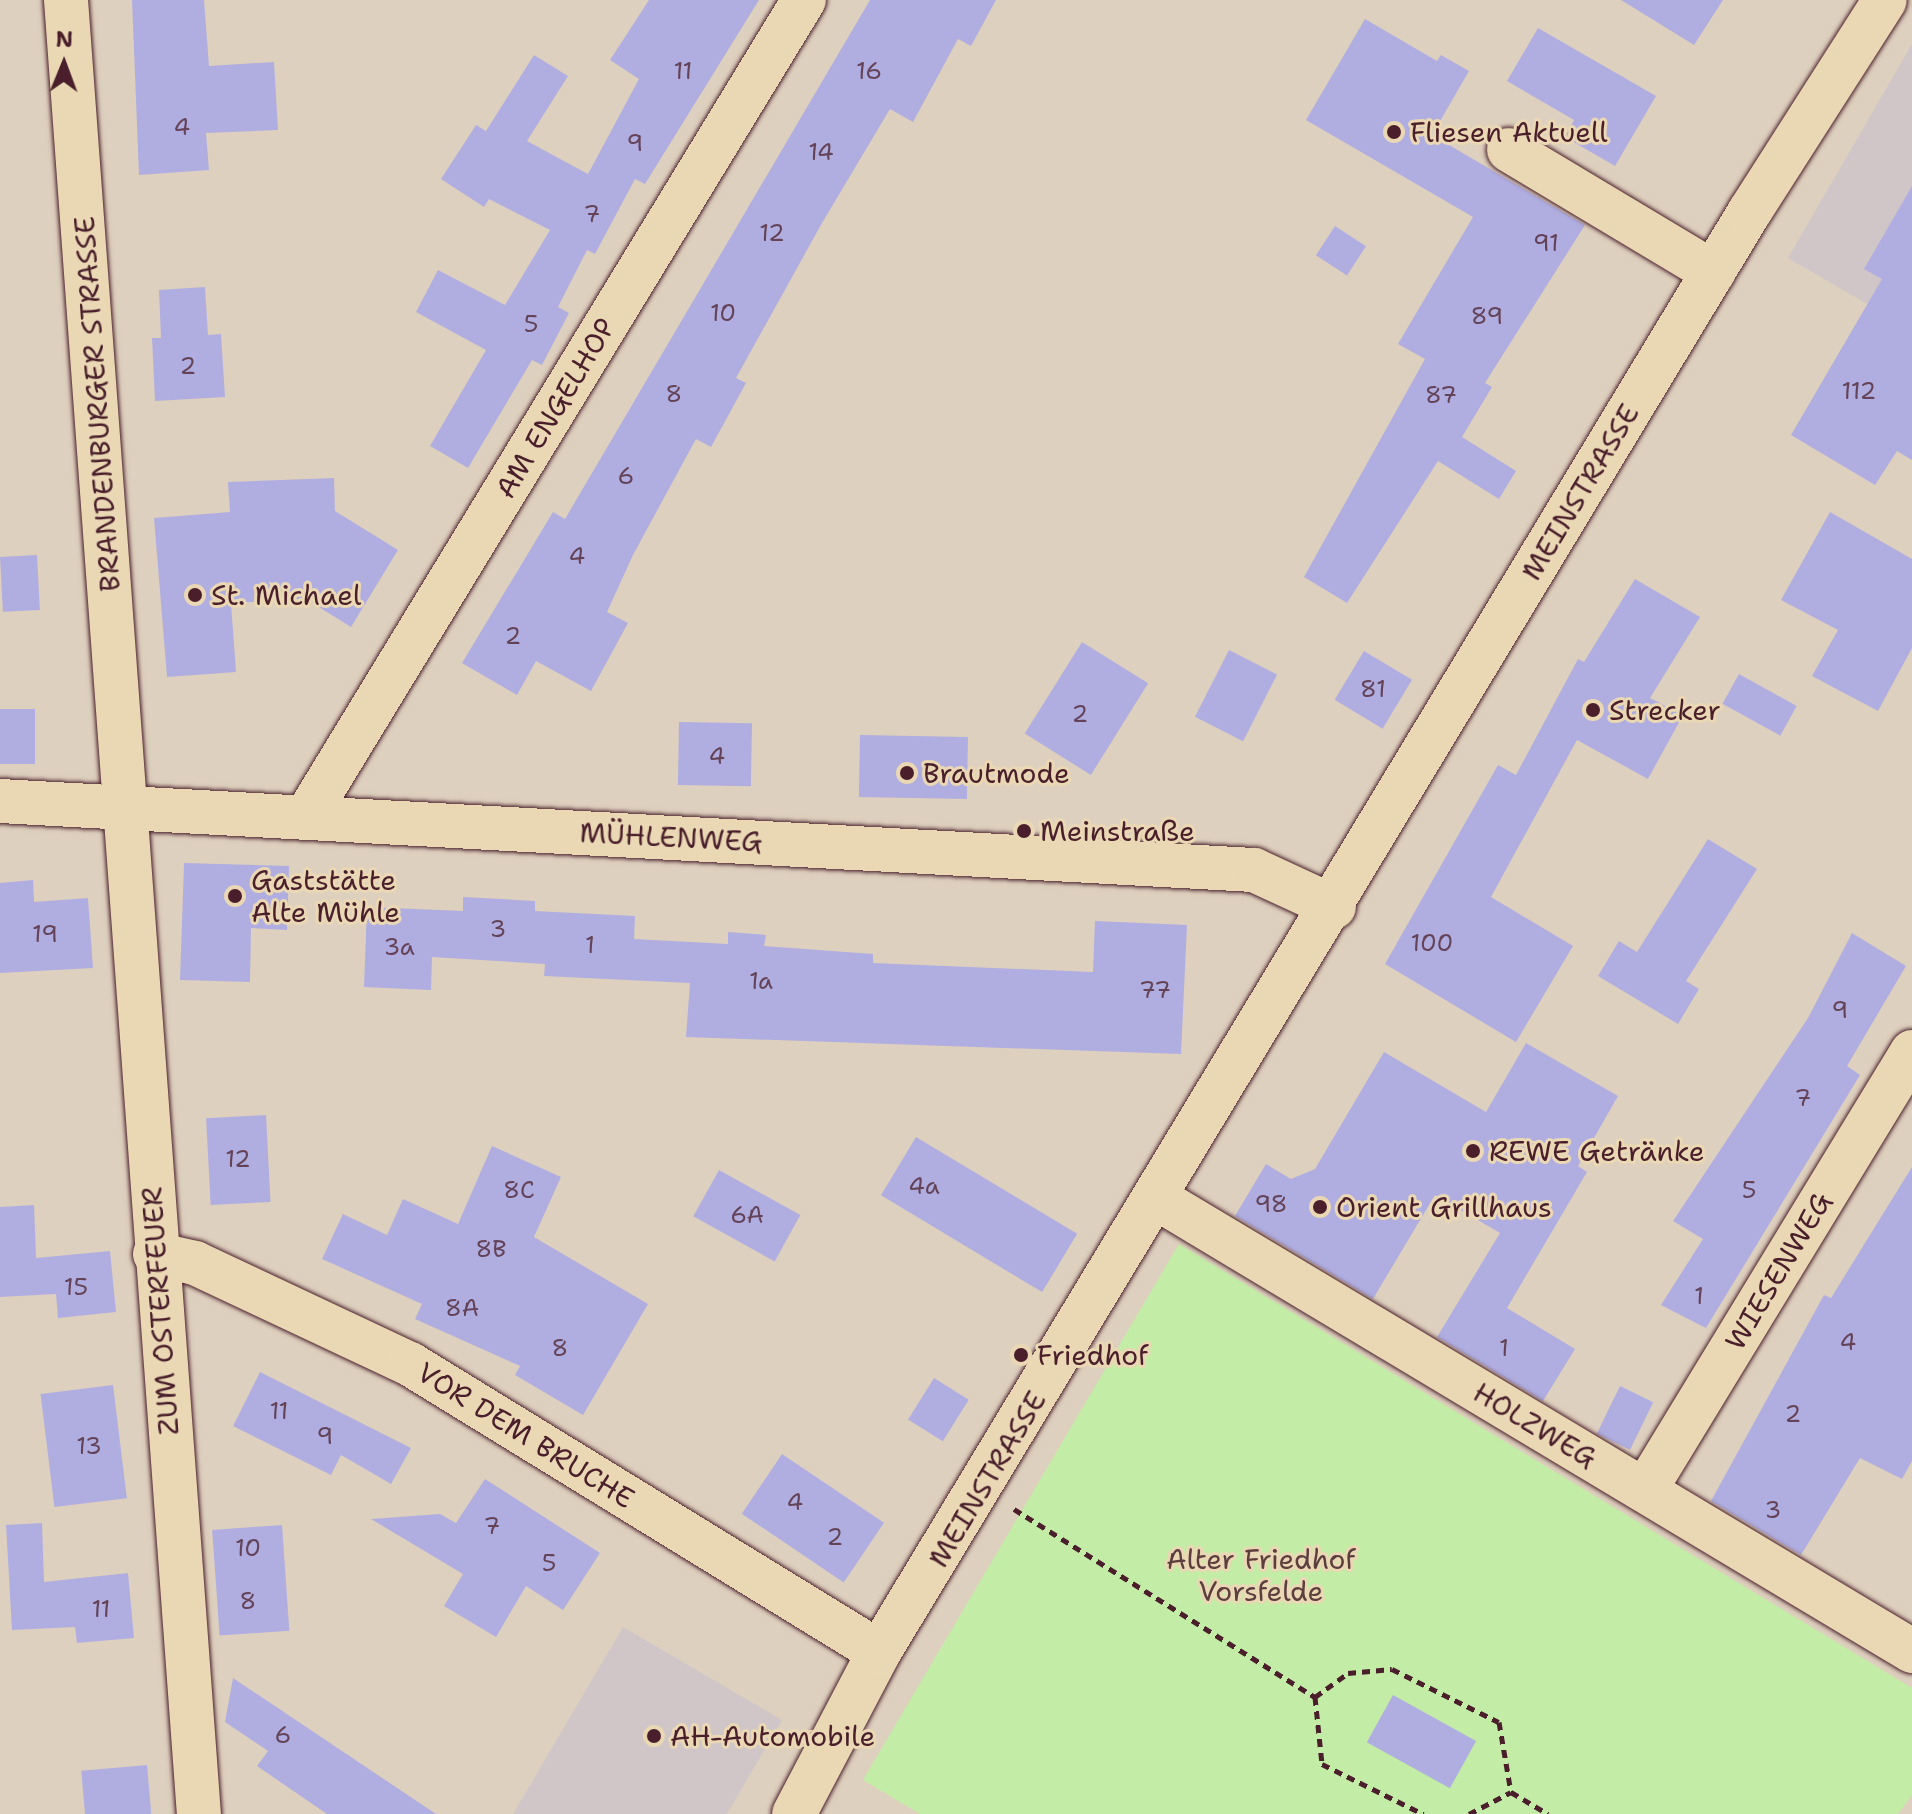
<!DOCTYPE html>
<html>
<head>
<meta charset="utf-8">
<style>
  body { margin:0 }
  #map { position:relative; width:1912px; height:1814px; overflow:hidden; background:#ded0be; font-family:"Shantell Sans",sans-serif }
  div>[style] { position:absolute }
  .built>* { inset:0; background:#d0c6c8 }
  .green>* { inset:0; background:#c3eca7 }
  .building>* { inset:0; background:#b0aee0; transform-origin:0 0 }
  .path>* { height:5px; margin-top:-2.5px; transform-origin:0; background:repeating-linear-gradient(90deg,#4a1f2b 0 8px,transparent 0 14px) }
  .roads { filter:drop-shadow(0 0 2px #4a1f2b) drop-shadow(0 0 2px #4a1f2b) }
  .minor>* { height:44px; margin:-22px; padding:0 22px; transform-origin:22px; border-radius:22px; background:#ead8b5 }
  .dots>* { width:22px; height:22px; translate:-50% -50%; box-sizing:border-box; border:4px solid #ead8b5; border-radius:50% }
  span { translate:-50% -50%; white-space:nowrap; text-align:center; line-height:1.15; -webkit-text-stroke:6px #ead8b5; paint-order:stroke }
  .number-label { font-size:24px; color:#644358 }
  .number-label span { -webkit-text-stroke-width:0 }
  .poi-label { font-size:28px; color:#4a1f2b }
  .left { translate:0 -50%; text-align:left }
  .street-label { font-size:28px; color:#4a1f2b }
  .park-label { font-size:28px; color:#5c3e3e }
  .north { position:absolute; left:24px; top:24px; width:80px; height:80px; -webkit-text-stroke:6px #ead8b5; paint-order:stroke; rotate:1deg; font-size:22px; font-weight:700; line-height:32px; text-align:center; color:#4a1f2b }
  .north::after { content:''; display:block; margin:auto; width:28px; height:36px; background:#4a1f2b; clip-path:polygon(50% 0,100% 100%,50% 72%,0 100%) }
</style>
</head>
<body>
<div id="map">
  <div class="built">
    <div style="clip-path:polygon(1912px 44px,1912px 330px,1788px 258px)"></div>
    <div style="clip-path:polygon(623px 1627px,782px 1720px,727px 1814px,513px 1814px)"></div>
  </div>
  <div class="green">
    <div style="clip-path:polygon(1179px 1244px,1912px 1688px,1912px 1795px,1898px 1814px,920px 1814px,863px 1780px)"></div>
  </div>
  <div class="building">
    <div style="clip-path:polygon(132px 0,204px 0,209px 66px,274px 62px,278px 130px,206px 133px,209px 170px,139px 175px)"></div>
    <div style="clip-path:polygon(649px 0,759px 0,645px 184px,635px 179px,595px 254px,587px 250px,558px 307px,569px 313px,542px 365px,532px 360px,468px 468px,430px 446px,486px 350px,416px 312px,438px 270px,505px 305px,550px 230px,489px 199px,484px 207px,441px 179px,476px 125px,486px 131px,534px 55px,568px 76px,527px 141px,588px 174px,639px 79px,610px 60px)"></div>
    <div style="clip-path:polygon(870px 0,996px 0,971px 46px,958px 39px,913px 122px,890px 109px,822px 223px,736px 378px,746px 383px,711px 447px,696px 439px,633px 555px,607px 612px,628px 623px,591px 691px,536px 661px,517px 695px,462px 663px,553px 512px,565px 519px)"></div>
    <div style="clip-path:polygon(1621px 0,1723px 0,1694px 45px)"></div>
    <div style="clip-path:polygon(1365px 19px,1437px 61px,1441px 55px,1469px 71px,1432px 135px,1585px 225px,1485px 383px,1492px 387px,1462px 437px,1516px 471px,1499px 499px,1438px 461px,1347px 603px,1304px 577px,1425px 359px,1398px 344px,1473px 217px,1306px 120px)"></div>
    <div style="clip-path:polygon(1538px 28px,1656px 96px,1615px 166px,1565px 137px,1574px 120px,1507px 81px)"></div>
    <div style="clip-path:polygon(1912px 186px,1912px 460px,1897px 451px,1875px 485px,1791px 435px,1882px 279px,1864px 269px)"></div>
    <div style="left:1335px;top:226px;width:37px;height:35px;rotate:33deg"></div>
    <div style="clip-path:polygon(205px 287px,208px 335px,221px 334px,225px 397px,155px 401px,152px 338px,161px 338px,159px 290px)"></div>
    <div style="clip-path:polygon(334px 478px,335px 511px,398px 550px,351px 627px,306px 599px,231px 603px,236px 672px,167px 677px,154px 518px,230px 512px,228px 482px)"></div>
    <div style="clip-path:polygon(1830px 512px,1912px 559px,1912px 648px,1878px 711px,1812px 676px,1838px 630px,1781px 600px)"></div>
    <div style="left:37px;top:555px;width:55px;height:37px;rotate:87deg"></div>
    <div style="clip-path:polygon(1635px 579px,1700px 617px,1650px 698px,1683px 715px,1648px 779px,1577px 740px,1491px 897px,1573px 946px,1516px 1042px,1385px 964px,1498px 765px,1516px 775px,1578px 659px,1584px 662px)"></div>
    <div style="left:1082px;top:642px;width:78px;height:108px;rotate:32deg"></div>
    <div style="left:1229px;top:650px;width:54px;height:75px;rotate:27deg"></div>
    <div style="left:1364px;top:651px;width:56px;height:57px;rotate:31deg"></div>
    <div style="left:1739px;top:674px;width:66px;height:34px;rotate:29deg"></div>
    <div style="left:0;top:709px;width:35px;height:55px"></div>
    <div style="left:679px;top:722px;width:73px;height:63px;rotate:1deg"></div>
    <div style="left:860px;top:735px;width:108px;height:62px;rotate:1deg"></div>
    <div style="clip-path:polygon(1708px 839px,1757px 869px,1686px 981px,1699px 989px,1678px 1024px,1598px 976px,1619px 941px,1637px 952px)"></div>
    <div style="clip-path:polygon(184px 863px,289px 866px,287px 930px,251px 928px,250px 982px,180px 980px)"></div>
    <div style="clip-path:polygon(33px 880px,34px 902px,88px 898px,93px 968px,0 973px,0 883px)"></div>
    <div style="clip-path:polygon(463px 897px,535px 901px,535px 911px,635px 916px,634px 939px,728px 944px,728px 932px,766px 935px,764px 946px,873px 954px,873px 963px,1093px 972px,1095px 921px,1187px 925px,1181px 1054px,686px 1037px,690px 983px,544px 976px,545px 964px,432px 957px,431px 990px,364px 987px,367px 907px,463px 911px)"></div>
    <div style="clip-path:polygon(1852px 933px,1906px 966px,1847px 1066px,1860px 1075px,1706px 1328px,1661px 1305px,1703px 1239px,1673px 1221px,1808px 1018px)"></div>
    <div style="clip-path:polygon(1526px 1043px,1618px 1096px,1578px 1166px,1587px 1172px,1507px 1308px,1575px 1349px,1543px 1401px,1437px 1337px,1500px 1233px,1435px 1195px,1373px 1299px,1235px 1216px,1266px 1164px,1291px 1179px,1315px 1169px,1384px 1052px,1486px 1112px)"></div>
    <div style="left:266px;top:1115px;width:87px;height:60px;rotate:87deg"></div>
    <div style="left:916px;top:1137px;width:188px;height:68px;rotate:31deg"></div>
    <div style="clip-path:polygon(492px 1146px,561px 1177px,534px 1237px,648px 1304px,583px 1415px,515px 1375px,520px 1366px,415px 1319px,422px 1304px,322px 1259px,343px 1214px,387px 1235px,403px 1199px,458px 1224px)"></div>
    <div style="clip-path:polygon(1912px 1167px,1912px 1461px,1902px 1479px,1860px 1458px,1801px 1555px,1711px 1501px,1824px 1295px,1831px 1298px)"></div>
    <div style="left:719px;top:1170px;width:93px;height:53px;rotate:29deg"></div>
    <div style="clip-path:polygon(34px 1205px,36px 1258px,110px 1251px,116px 1312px,58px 1318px,56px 1294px,0 1297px,0 1207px)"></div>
    <div style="clip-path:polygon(260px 1372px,411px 1448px,391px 1484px,341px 1455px,331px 1475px,233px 1426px)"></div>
    <div style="left:934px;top:1378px;width:41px;height:49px;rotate:32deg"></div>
    <div style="left:113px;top:1385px;width:114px;height:73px;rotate:83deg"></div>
    <div style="left:1620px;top:1386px;width:37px;height:53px;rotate:26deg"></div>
    <div style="left:782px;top:1454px;width:123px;height:72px;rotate:34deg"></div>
    <div style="clip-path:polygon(485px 1479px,600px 1553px,563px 1610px,526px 1586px,496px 1637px,444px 1606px,463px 1574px,371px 1519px,440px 1514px,456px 1523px)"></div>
    <div style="clip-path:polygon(42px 1523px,44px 1582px,128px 1573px,134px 1638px,77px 1643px,75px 1627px,12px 1630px,6px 1525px)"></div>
    <div style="left:282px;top:1525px;width:106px;height:70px;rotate:86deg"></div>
    <div style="clip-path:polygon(233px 1678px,436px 1814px,327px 1814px,257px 1766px,268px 1751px,225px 1722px)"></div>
    <div style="left:1393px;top:1695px;width:95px;height:54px;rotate:29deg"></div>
    <div style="left:147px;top:1765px;width:49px;height:66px;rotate:85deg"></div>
  </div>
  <div class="path">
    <div style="left:1014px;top:1509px;width:355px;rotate:32deg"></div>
    <div style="left:1315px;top:1697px;width:41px;rotate:-36deg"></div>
    <div style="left:1348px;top:1673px;width:44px;rotate:-5.2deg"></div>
    <div style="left:1392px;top:1669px;width:119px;rotate:26.4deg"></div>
    <div style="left:1499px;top:1722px;width:71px;rotate:80.3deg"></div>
    <div style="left:1511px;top:1792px;width:43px;rotate:30.7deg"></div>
    <div style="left:1315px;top:1697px;width:67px;rotate:84deg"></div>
    <div style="left:1322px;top:1764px;width:113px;rotate:26.3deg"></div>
    <div style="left:1469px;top:1814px;width:47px;rotate:-27.6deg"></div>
  </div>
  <div class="roads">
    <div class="minor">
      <div style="left:66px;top:0;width:1819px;rotate:85.81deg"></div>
      <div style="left:1509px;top:150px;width:238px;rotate:30.9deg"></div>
      <div style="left:0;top:801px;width:1256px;rotate:3.15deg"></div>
      <div style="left:1254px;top:870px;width:88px;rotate:24.8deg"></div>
      <div style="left:306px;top:817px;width:957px;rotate:-58.64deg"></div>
      <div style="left:1158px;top:1199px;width:879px;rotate:30.94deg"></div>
      <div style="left:155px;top:1254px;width:41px;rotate:12.7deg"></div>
      <div style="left:195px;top:1263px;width:238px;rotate:25.2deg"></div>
      <div style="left:410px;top:1364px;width:550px;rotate:31.55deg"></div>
      <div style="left:1645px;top:1490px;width:513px;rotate:-58.63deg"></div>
      <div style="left:794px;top:1814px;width:183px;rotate:-62.3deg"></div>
      <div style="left:879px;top:1652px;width:1684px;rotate:-58.85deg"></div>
      <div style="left:1750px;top:211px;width:250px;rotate:-57.4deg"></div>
    </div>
  </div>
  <div class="dots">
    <div style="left:1394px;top:132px;background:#4a1f2b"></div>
    <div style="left:195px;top:595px;background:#4a1f2b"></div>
    <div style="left:1593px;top:710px;background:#4a1f2b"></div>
    <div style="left:907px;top:773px;background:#4a1f2b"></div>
    <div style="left:1024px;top:831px;background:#4a1f2b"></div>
    <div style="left:235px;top:896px;background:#4a1f2b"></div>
    <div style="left:1473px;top:1151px;background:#4a1f2b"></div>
    <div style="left:1320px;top:1207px;background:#4a1f2b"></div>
    <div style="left:1021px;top:1355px;background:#4a1f2b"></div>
    <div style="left:654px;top:1736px;background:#4a1f2b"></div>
  </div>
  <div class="number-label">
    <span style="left:683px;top:72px">11</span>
    <span style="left:869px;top:72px">16</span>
    <span style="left:182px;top:128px">4</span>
    <span style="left:635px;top:144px">9</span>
    <span style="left:821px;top:153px">14</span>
    <span style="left:592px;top:215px">7</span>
    <span style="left:772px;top:234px">12</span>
    <span style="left:1546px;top:244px">91</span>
    <span style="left:723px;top:314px">10</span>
    <span style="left:1487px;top:317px">89</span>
    <span style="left:531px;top:325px">5</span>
    <span style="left:188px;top:367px">2</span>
    <span style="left:1859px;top:392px">112</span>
    <span style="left:674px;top:395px">8</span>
    <span style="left:1441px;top:396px">87</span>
    <span style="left:626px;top:477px">6</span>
    <span style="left:577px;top:557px">4</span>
    <span style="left:513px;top:637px">2</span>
    <span style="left:1373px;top:690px">81</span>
    <span style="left:1080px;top:715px">2</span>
    <span style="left:717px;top:757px">4</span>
    <span style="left:498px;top:930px">3</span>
    <span style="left:45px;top:935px">19</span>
    <span style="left:1432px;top:944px">100</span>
    <span style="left:590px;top:946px">1</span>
    <span style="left:399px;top:948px">3a</span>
    <span style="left:761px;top:982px">1a</span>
    <span style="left:1155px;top:991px">77</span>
    <span style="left:1840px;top:1011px">9</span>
    <span style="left:1803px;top:1099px">7</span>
    <span style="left:238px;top:1160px">12</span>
    <span style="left:924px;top:1187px">4a</span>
    <span style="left:519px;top:1191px">8C</span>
    <span style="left:1749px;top:1191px">5</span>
    <span style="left:1271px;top:1205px">98</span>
    <span style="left:747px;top:1216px">6A</span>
    <span style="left:491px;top:1250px">8B</span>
    <span style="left:76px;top:1288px">15</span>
    <span style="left:1699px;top:1297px">1</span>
    <span style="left:462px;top:1309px">8A</span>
    <span style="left:1848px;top:1343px">4</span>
    <span style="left:560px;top:1349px">8</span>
    <span style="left:1504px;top:1349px">1</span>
    <span style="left:279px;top:1412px">11</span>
    <span style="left:1793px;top:1415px">2</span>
    <span style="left:325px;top:1437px">9</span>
    <span style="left:89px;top:1447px">13</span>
    <span style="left:795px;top:1503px">4</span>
    <span style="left:1773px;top:1511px">3</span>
    <span style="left:492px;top:1527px">7</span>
    <span style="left:835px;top:1538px">2</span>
    <span style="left:248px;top:1549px">10</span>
    <span style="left:549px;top:1564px">5</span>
    <span style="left:248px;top:1602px">8</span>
    <span style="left:101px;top:1610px">11</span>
    <span style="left:283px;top:1736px">6</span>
  </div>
  <div class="poi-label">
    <span class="left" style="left:1410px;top:132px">Fliesen Aktuell</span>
    <span class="left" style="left:211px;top:595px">St. Michael</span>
    <span class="left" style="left:1609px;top:710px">Strecker</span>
    <span class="left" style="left:923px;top:773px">Brautmode</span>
    <span class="left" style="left:1040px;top:831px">Meinstraße</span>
    <span class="left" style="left:251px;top:896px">Gaststätte<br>Alte Mühle</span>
    <span class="left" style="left:1489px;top:1151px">REWE Getränke</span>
    <span class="left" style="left:1336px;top:1207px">Orient Grillhaus</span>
    <span class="left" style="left:1037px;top:1355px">Friedhof</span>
    <span class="left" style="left:670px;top:1736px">AH-Automobile</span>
  </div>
  <div class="street-label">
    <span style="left:97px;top:404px;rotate:-94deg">BRANDENBURGER STRASSE</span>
    <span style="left:555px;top:408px;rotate:-59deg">AM ENGELHOP</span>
    <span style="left:1580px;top:492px;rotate:-59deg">MEINSTRASSE</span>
    <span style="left:671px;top:837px;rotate:3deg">MÜHLENWEG</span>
    <span style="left:1778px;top:1271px;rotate:-59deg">WIESENWEG</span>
    <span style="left:160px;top:1311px;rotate:-94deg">ZUM OSTERFEUER</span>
    <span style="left:1535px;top:1425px;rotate:31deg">HOLZWEG</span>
    <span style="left:526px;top:1435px;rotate:32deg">VOR DEM BRUCHE</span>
    <span style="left:987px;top:1479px;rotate:-59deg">MEINSTRASSE</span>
  </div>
  <div class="park-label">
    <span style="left:1261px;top:1575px">Alter Friedhof<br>Vorsfelde</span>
  </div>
  <div class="north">N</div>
</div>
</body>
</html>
